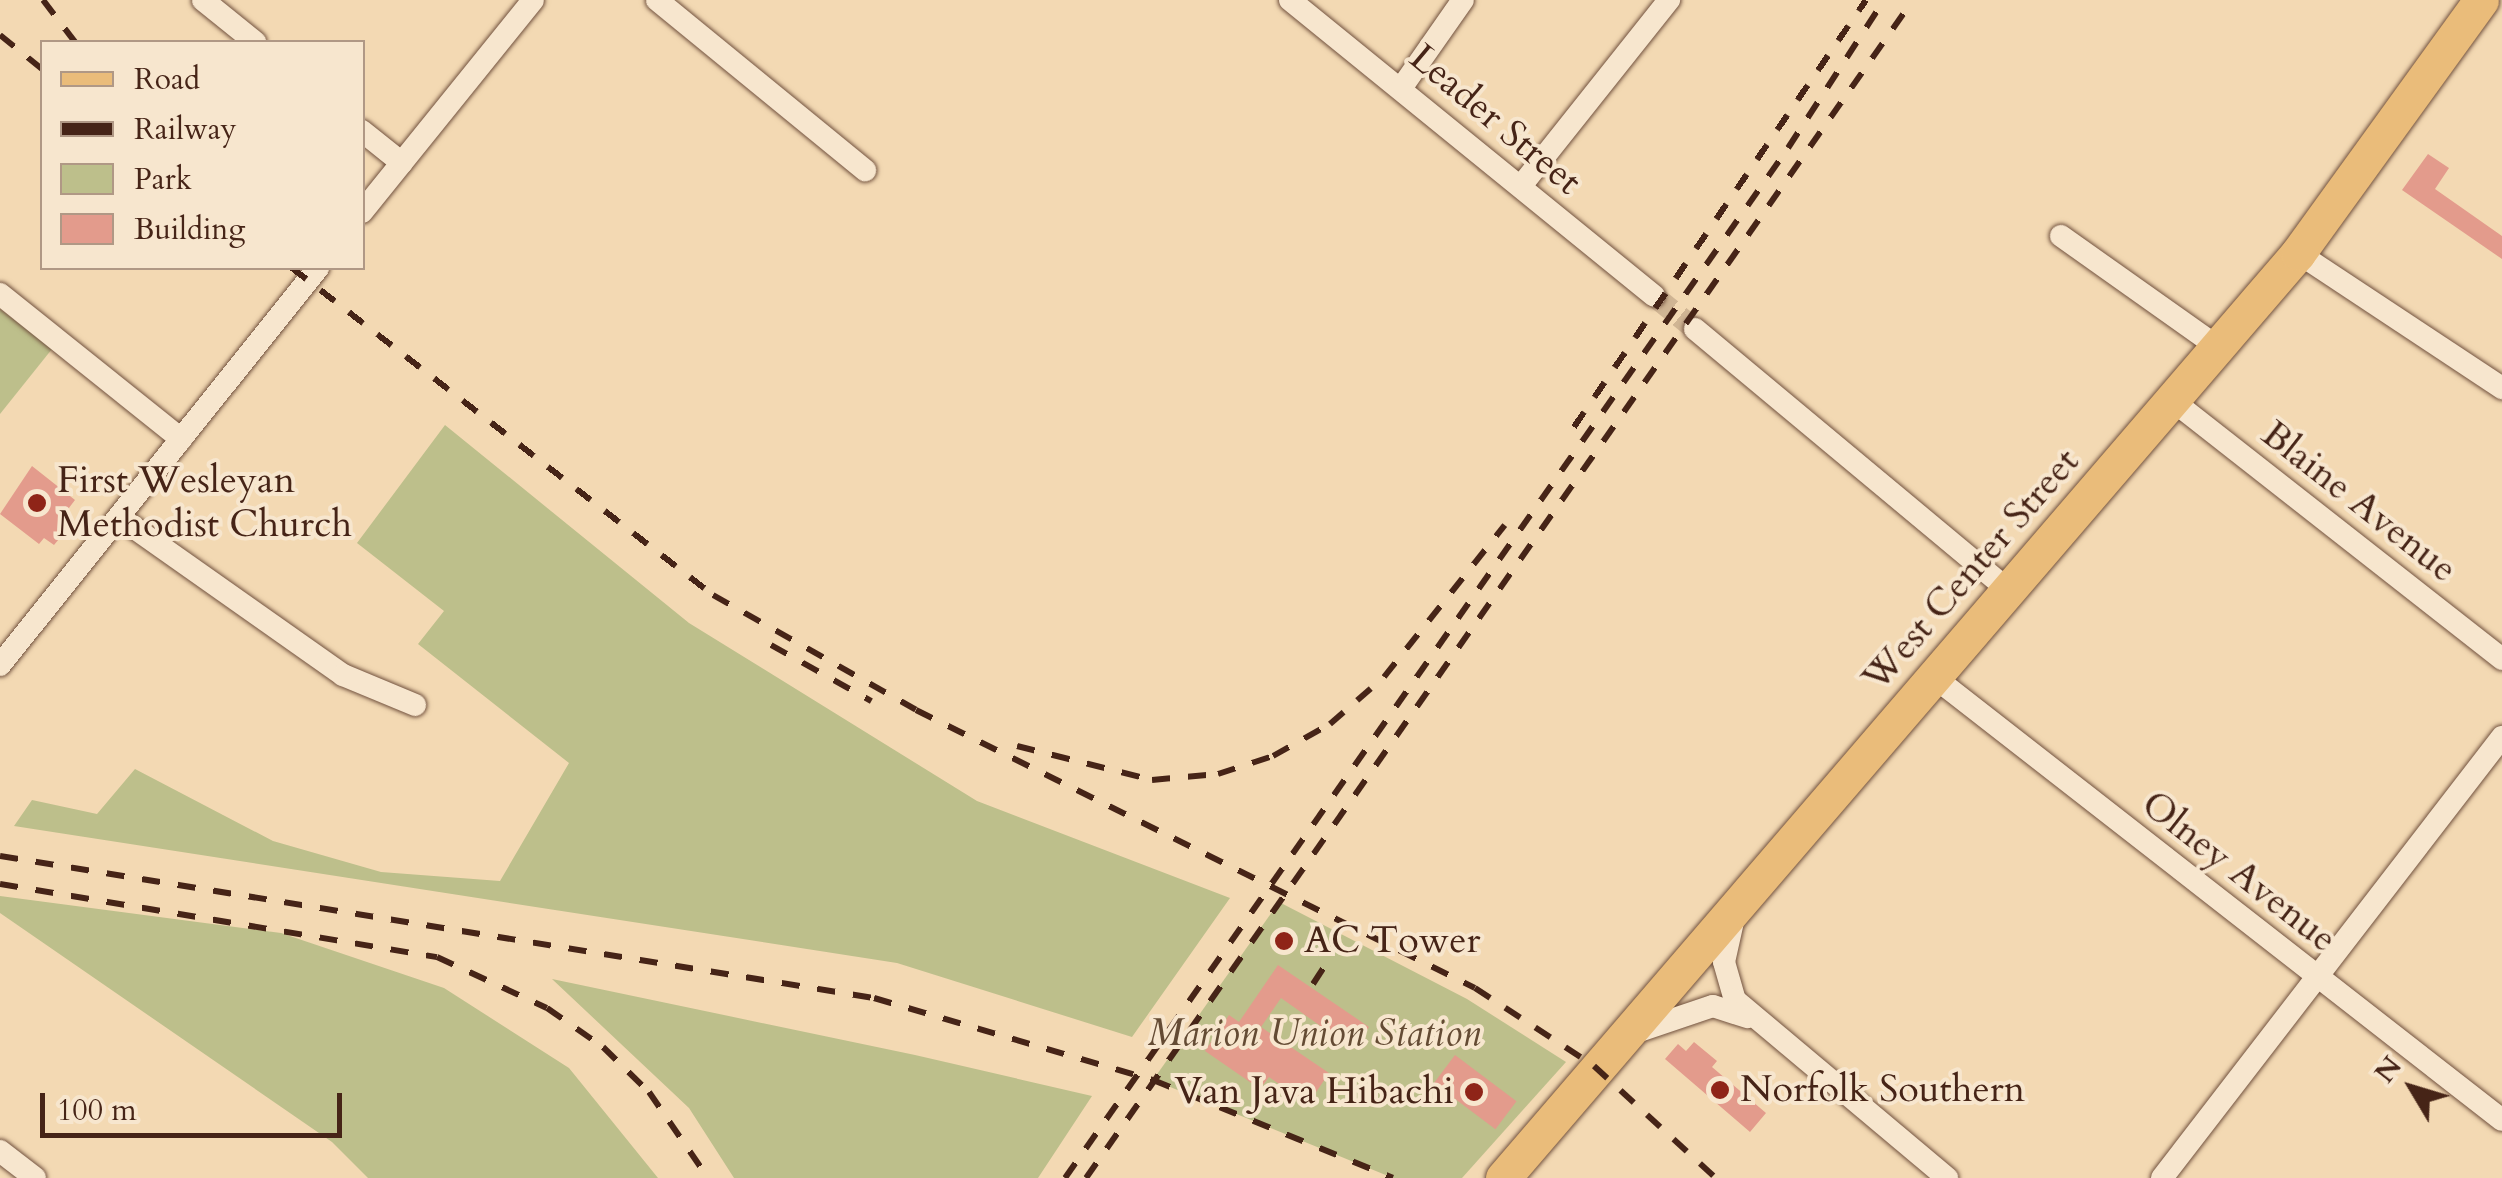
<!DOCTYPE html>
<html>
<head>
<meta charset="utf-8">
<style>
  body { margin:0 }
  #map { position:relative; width:2502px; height:1178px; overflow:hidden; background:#f3d9b3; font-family:Cardo,serif }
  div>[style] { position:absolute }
  .green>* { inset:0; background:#bdbf8b }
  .building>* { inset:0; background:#e39b8c; transform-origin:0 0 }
  .street-tunnel>* { height:22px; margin-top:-11px; transform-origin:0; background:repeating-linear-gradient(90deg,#d0b594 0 22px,transparent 0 33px) }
  .roads { filter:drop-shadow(0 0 2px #71513e) drop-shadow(0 0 2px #71513e) }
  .street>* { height:22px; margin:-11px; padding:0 11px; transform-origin:11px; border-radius:11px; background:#f7e6ce }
  .primary>* { height:35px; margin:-17.5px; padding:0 17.5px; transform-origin:17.5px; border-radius:17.5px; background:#eabc7a }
  .rail>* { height:6px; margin-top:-3px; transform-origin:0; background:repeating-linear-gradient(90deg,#462417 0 18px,transparent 0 36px) }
  .dots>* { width:28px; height:28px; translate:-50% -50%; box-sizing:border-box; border:5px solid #f7e6ce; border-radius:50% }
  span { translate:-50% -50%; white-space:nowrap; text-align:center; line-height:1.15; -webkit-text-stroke:8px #f7e6ce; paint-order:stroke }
  .street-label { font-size:38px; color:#462417 }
  .poi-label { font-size:38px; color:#462417 }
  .left { translate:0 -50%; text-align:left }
  .right { translate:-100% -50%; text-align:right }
  .park-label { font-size:38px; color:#644b34; font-style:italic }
  .legend { position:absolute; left:40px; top:40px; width:325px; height:230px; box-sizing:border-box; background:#f7e6ce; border:2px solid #b09885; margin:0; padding:12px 18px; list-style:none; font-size:30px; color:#462417 }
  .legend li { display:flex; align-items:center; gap:20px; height:50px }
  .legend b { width:50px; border:2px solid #b09885 }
  .north { position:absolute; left:2362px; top:1038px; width:100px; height:100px; -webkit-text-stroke:8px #f7e6ce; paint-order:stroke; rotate:308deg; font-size:28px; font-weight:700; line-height:40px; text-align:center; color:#462417 }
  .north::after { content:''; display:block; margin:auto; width:35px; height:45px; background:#462417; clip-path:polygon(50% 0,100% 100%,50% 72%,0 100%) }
  .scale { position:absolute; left:40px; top:1093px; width:302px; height:45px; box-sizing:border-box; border:5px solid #462417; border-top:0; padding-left:12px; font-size:30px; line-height:35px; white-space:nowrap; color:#462417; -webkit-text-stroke:8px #f7e6ce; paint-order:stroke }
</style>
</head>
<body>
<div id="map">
  <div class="green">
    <div style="clip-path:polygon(0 309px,52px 349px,0 414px)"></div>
    <div style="clip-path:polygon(445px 425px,689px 623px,977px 801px,1230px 898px,1132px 1037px,897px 963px,14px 826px,32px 800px,97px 814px,135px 769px,273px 841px,381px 872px,500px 881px,569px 763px,418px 644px,444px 611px,357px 543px)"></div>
    <div style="clip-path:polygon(0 896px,281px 933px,444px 988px,569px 1068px,658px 1178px,368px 1178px,332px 1142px,0 913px)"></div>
    <div style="clip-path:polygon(1279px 902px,1467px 999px,1566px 1062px,1462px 1178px,1393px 1178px,1153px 1080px)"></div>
    <div style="clip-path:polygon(552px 979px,915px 1055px,1092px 1096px,1038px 1178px,734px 1178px,689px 1108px)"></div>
  </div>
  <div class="building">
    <div style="clip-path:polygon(2428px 154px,2449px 168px,2435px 189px,2502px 236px,2502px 259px,2402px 190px)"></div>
    <div style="clip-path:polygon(32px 466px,75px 500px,59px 521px,68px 528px,54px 545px,44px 538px,39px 544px,0 514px)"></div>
    <div style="clip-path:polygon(1278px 965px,1369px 1027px,1353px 1049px,1281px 998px,1261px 1027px,1329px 1073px,1308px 1104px,1269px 1077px,1260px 1089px,1205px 1051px,1229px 1015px,1239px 1022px)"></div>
    <div style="clip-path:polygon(1694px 1042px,1717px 1061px,1712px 1067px,1766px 1113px,1750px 1132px,1665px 1059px,1678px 1044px,1686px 1051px)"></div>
    <div style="left:1455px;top:1055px;width:77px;height:35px;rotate:37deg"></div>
  </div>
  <div class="street-tunnel">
    <div style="left:1654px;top:296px;width:53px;rotate:38.8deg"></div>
  </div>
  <div class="roads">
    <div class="street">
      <div style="left:203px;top:0;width:67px;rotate:38.9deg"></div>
      <div style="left:657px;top:0;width:269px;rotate:39.3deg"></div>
      <div style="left:1290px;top:0;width:469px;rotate:39.1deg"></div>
      <div style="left:1402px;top:87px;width:106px;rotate:-55deg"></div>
      <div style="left:362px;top:131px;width:51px;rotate:38.7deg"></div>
      <div style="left:1521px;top:186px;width:238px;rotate:-51.5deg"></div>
      <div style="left:362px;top:212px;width:272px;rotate:-51.1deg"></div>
      <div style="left:2061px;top:236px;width:194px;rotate:35.3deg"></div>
      <div style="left:2298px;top:253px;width:245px;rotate:33.5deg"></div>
      <div style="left:0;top:294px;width:232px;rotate:38.7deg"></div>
      <div style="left:1695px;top:329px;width:410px;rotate:39.8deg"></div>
      <div style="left:2173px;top:401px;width:418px;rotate:38.1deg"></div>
      <div style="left:119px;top:517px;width:274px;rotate:35.2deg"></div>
      <div style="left:343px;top:675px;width:78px;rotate:22.6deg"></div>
      <div style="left:0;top:665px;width:509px;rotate:-51.31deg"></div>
      <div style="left:1934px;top:677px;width:720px;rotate:37.95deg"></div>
      <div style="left:1734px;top:917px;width:46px;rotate:102.5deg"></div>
      <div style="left:1724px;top:962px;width:40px;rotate:74deg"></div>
      <div style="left:1735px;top:1000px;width:277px;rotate:40deg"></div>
      <div style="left:1636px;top:1032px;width:81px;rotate:-18.7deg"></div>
      <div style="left:1713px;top:1006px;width:36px;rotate:18deg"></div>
      <div style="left:0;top:1151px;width:44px;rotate:37.6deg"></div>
      <div style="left:2162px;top:1178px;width:557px;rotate:-52.37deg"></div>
    </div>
    <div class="primary">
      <div style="left:1503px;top:1178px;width:1220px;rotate:-49.32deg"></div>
      <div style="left:2298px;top:253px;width:312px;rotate:-54.1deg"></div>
    </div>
  </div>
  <div class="rail">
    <div style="left:43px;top:0;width:53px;rotate:52.7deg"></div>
    <div style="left:0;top:35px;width:54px;rotate:39deg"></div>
    <div style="left:292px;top:268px;width:533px;rotate:37.84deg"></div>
    <div style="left:713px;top:595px;width:233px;rotate:29.5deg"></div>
    <div style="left:916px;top:710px;width:624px;rotate:26.44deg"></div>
    <div style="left:1475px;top:988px;width:142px;rotate:33.2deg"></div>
    <div style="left:1594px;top:1066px;width:166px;rotate:42.6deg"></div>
    <div style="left:1574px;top:427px;width:517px;rotate:-55.63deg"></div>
    <div style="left:771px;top:645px;width:115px;rotate:29.2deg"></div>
    <div style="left:1017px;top:746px;width:139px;rotate:14.1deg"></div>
    <div style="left:1152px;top:780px;width:66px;rotate:-5.2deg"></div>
    <div style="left:1218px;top:774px;width:58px;rotate:-18.1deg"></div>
    <div style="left:1273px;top:756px;width:65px;rotate:-29.3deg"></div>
    <div style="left:1330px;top:724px;width:72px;rotate:-41deg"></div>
    <div style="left:1384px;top:677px;width:194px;rotate:-51.5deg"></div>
    <div style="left:0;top:856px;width:885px;rotate:9.23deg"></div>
    <div style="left:874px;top:998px;width:291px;rotate:16.4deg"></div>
    <div style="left:1153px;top:1080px;width:259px;rotate:22.2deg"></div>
    <div style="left:0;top:884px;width:443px;rotate:9.5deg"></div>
    <div style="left:437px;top:957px;width:121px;rotate:24.9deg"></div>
    <div style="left:547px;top:1008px;width:68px;rotate:34.9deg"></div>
    <div style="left:603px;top:1047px;width:64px;rotate:44.4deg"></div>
    <div style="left:649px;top:1092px;width:104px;rotate:55.5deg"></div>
    <div style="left:1313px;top:984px;width:31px;rotate:-57deg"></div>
    <div style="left:1065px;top:1178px;width:1258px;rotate:-54.93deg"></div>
    <div style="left:1788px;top:148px;width:176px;rotate:-57deg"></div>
    <div style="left:1086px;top:1178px;width:1439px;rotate:-54.93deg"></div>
  </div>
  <div class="dots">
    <div style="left:37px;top:503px;background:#8f2418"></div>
    <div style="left:1284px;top:941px;background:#8f2418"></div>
    <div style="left:1720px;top:1090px;background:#8f2418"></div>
    <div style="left:1474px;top:1092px;background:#8f2418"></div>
  </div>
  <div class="street-label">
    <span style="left:1495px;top:120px;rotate:40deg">Leader Street</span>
    <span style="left:2359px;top:502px;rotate:38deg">Blaine Avenue</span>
    <span style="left:1971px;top:570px;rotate:-49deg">West Center Street</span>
    <span style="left:2239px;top:872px;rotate:38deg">Olney Avenue</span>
  </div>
  <div class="poi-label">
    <span class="left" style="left:57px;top:503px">First Wesleyan<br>Methodist Church</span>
    <span class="left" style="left:1304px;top:941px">AC Tower</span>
    <span class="left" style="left:1740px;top:1090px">Norfolk Southern</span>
    <span class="right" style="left:1454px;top:1092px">Van Java Hibachi</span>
  </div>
  <div class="park-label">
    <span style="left:1314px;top:1034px">Marion Union Station</span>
  </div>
  <ul class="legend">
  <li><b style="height:12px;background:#eabc7a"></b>Road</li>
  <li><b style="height:12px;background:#462417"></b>Railway</li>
  <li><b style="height:28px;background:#bdbf8b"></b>Park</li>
  <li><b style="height:28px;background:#e39b8c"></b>Building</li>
  </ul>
  <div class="north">N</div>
  <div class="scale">100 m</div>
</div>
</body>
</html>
